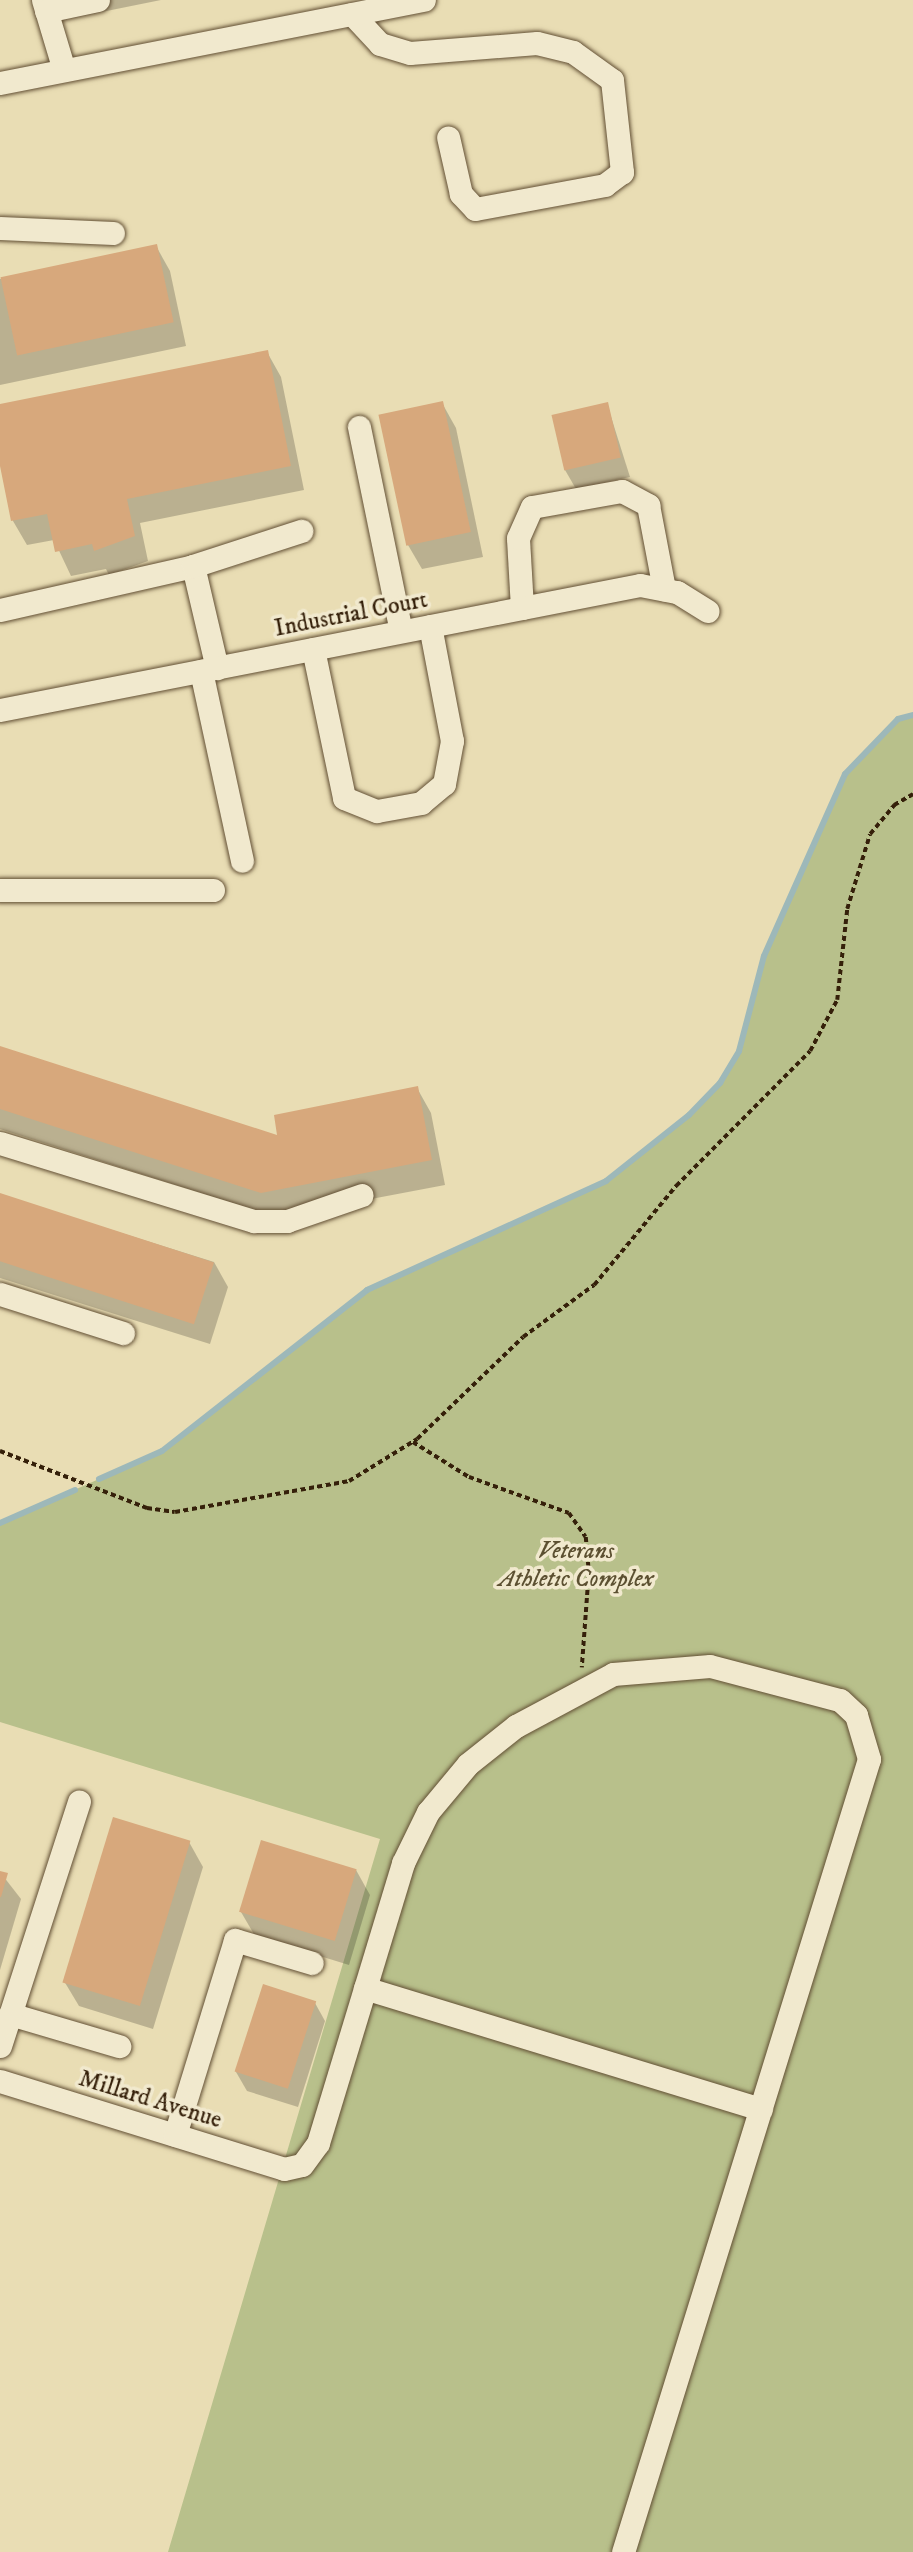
<!DOCTYPE html>
<html>
<head>
<meta charset="utf-8">
<style>
  body { margin:0 }
  #map { position:relative; width:913px; height:2552px; overflow:hidden; background:#e9ddb4; font-family:"IM FELL DW Pica",serif }
  div>[style] { position:absolute }
  .green>* { inset:0; background:#b8c08b }
  .shadow>* { inset:0; background:#0003 }
  .stream>* { height:6px; margin:-3px; padding:0 3px; transform-origin:3px; border-radius:3px; background:#9db8b9 }
  .building>* { inset:0; background:#d7a87c; transform-origin:0 0 }
  .path>* { height:3.5px; margin-top:-1.75px; transform-origin:0; background:repeating-linear-gradient(90deg,#35200a 0 5px,transparent 0 8.5px) }
  .roads { filter:drop-shadow(0 0 2px #624f34) drop-shadow(0 0 2px #624f34) }
  .minor>* { height:23px; margin:-11.5px; padding:0 11.5px; transform-origin:11.5px; border-radius:11.5px; background:#f1e9ce }
  span { translate:-50% -50%; white-space:nowrap; text-align:center; line-height:1.15; -webkit-text-stroke:7px #f1e9ce; paint-order:stroke }
  .street-label { font-size:24px; color:#35200a }
  .park-label { font-size:24px; color:#5c5031; font-style:italic }
</style>
</head>
<body>
<div id="map">
  <div class="green">
    <div style="clip-path:polygon(913px 715px,913px 2552px,168px 2552px,380px 1839px,0 1722px,0 1523px,162px 1451px,367px 1290px,606px 1181px,689px 1115px,720px 1083px,739px 1051px,764px 956px,845px 774px,898px 719px)"></div>
  </div>
  <div class="shadow">
    <div style="clip-path:polygon(62px 0,161px 0,72px 18px)"></div>
    <div style="clip-path:polygon(156px 246px,170px 271px,186px 346px,0 385px,0 279px)"></div>
    <div style="clip-path:polygon(267px 352px,281px 377px,304px 490px,140px 523px,148px 561px,109px 575px,106px 569px,71px 576px,54px 540px,27px 545px,13px 521px,0 457px,0 406px)"></div>
    <div style="clip-path:polygon(442px 403px,456px 428px,483px 557px,422px 569px,408px 545px,381px 416px)"></div>
    <div style="clip-path:polygon(607px 404px,630px 477px,576px 489px,565px 470px)"></div>
    <div style="clip-path:polygon(0 1047px,279px 1138px,417px 1088px,431px 1113px,445px 1185px,276px 1217px,0 1129px)"></div>
    <div style="clip-path:polygon(0 1195px,214px 1262px,228px 1287px,210px 1344px,0 1278px)"></div>
    <div style="clip-path:polygon(189px 1842px,203px 1867px,153px 2029px,79px 2006px,64px 1981px)"></div>
    <div style="clip-path:polygon(356px 1870px,370px 1895px,349px 1965px,255px 1936px,241px 1912px)"></div>
    <div style="clip-path:polygon(0 1872px,21px 1899px,0 1970px)"></div>
    <div style="clip-path:polygon(315px 2003px,325px 2021px,298px 2107px,247px 2091px,236px 2072px)"></div>
  </div>
  <div class="stream">
    <div style="left:99px;top:1479px;width:69px;rotate:-24deg"></div>
    <div style="left:162px;top:1451px;width:261px;rotate:-38.1deg"></div>
    <div style="left:367px;top:1290px;width:263px;rotate:-24.5deg"></div>
    <div style="left:606px;top:1181px;width:106px;rotate:-38.5deg"></div>
    <div style="left:689px;top:1115px;width:45px;rotate:-45.9deg"></div>
    <div style="left:720px;top:1083px;width:37px;rotate:-59deg"></div>
    <div style="left:739px;top:1051px;width:98px;rotate:-75.3deg"></div>
    <div style="left:764px;top:956px;width:199px;rotate:-66deg"></div>
    <div style="left:845px;top:774px;width:76px;rotate:-46.1deg"></div>
    <div style="left:898px;top:719px;width:16px;rotate:-15deg"></div>
    <div style="left:0;top:1523px;width:82px;rotate:-23.7deg"></div>
  </div>
  <div class="building">
    <div style="left:157px;top:244px;width:80px;height:160px;rotate:78deg"></div>
    <div style="clip-path:polygon(268px 350px,291px 466px,127px 499px,135px 536px,94px 551px,92px 544px,55px 552px,47px 514px,11px 521px,0 466px,0 404px)"></div>
    <div style="left:443px;top:401px;width:134px;height:66px;rotate:78deg"></div>
    <div style="left:608px;top:402px;width:57px;height:58px;rotate:77deg"></div>
    <div style="clip-path:polygon(0 1046px,277px 1135px,274px 1115px,418px 1086px,432px 1160px,261px 1193px,0 1109px)"></div>
    <div style="left:0;top:1193px;width:225px;height:65px;rotate:18deg"></div>
    <div style="left:113px;top:1817px;width:81px;height:173px;rotate:17deg"></div>
    <div style="left:261px;top:1840px;width:100px;height:75px;rotate:17deg"></div>
    <div style="clip-path:polygon(0 1871px,8px 1873px,1px 1897px,0 1897px)"></div>
    <div style="left:263px;top:1984px;width:56px;height:92px;rotate:18deg"></div>
  </div>
  <div class="path">
    <div style="left:413px;top:1442px;width:66px;rotate:32deg"></div>
    <div style="left:469px;top:1477px;width:106px;rotate:19.8deg"></div>
    <div style="left:569px;top:1513px;width:29px;rotate:55deg"></div>
    <div style="left:586px;top:1537px;width:36px;rotate:85deg"></div>
    <div style="left:589px;top:1573px;width:95px;rotate:94.2deg"></div>
    <div style="left:0;top:1451px;width:158px;rotate:21.2deg"></div>
    <div style="left:147px;top:1508px;width:28px;rotate:8deg"></div>
    <div style="left:175px;top:1512px;width:177px;rotate:-10.1deg"></div>
    <div style="left:349px;top:1481px;width:80px;rotate:-31.7deg"></div>
    <div style="left:417px;top:1439px;width:147px;rotate:-43.9deg"></div>
    <div style="left:523px;top:1337px;width:88px;rotate:-36.2deg"></div>
    <div style="left:594px;top:1285px;width:129px;rotate:-50.4deg"></div>
    <div style="left:676px;top:1186px;width:190px;rotate:-45.2deg"></div>
    <div style="left:810px;top:1051px;width:58px;rotate:-62.1deg"></div>
    <div style="left:837px;top:1000px;width:92px;rotate:-83.7deg"></div>
    <div style="left:847px;top:909px;width:78px;rotate:-73deg"></div>
    <div style="left:870px;top:834px;width:38px;rotate:-50deg"></div>
    <div style="left:894px;top:805px;width:22px;rotate:-30deg"></div>
  </div>
  <div class="roads">
    <div class="minor">
      <div style="left:43px;top:0;width:73px;rotate:73.3deg"></div>
      <div style="left:46px;top:11px;width:53px;rotate:-11.9deg"></div>
      <div style="left:352px;top:14px;width:41px;rotate:47deg"></div>
      <div style="left:380px;top:44px;width:31px;rotate:17deg"></div>
      <div style="left:410px;top:53px;width:127px;rotate:-4.5deg"></div>
      <div style="left:537px;top:43px;width:37px;rotate:14deg"></div>
      <div style="left:573px;top:52px;width:48px;rotate:35.7deg"></div>
      <div style="left:612px;top:80px;width:93px;rotate:83.8deg"></div>
      <div style="left:622px;top:172px;width:21px;rotate:143deg"></div>
      <div style="left:605px;top:185px;width:132px;rotate:169.5deg"></div>
      <div style="left:475px;top:209px;width:21px;rotate:-133deg"></div>
      <div style="left:461px;top:194px;width:58px;rotate:-102.8deg"></div>
      <div style="left:0;top:83px;width:432px;rotate:-11.1deg"></div>
      <div style="left:0;top:228px;width:113px;rotate:2.5deg"></div>
      <div style="left:359px;top:427px;width:208px;rotate:78.4deg"></div>
      <div style="left:193px;top:566px;width:105px;rotate:76.8deg"></div>
      <div style="left:522px;top:608px;width:70px;rotate:-93.3deg"></div>
      <div style="left:518px;top:538px;width:34px;rotate:-66deg"></div>
      <div style="left:532px;top:507px;width:91px;rotate:-10.1deg"></div>
      <div style="left:622px;top:491px;width:30px;rotate:28deg"></div>
      <div style="left:648px;top:505px;width:86px;rotate:79.2deg"></div>
      <div style="left:0;top:610px;width:198px;rotate:-12.8deg"></div>
      <div style="left:193px;top:566px;width:114px;rotate:-18deg"></div>
      <div style="left:313px;top:649px;width:152px;rotate:78.2deg"></div>
      <div style="left:344px;top:798px;width:35px;rotate:22deg"></div>
      <div style="left:377px;top:811px;width:45px;rotate:-10.3deg"></div>
      <div style="left:421px;top:803px;width:30px;rotate:-40deg"></div>
      <div style="left:444px;top:784px;width:44px;rotate:-79.5deg"></div>
      <div style="left:452px;top:741px;width:117px;rotate:-100.8deg"></div>
      <div style="left:201px;top:671px;width:194px;rotate:77.8deg"></div>
      <div style="left:0;top:710px;width:652px;rotate:-11.05deg"></div>
      <div style="left:640px;top:585px;width:38px;rotate:11deg"></div>
      <div style="left:677px;top:592px;width:36px;rotate:32deg"></div>
      <div style="left:0;top:890px;width:213px"></div>
      <div style="left:0;top:1143px;width:266px;rotate:17.1deg"></div>
      <div style="left:254px;top:1221px;width:33px"></div>
      <div style="left:287px;top:1221px;width:79px;rotate:-19.1deg"></div>
      <div style="left:0;top:1294px;width:129px;rotate:17.6deg"></div>
      <div style="left:365px;top:1988px;width:414px;rotate:17deg"></div>
      <div style="left:10px;top:2014px;width:114px;rotate:16.4deg"></div>
      <div style="left:0;top:2046px;width:257px;rotate:-72.1deg"></div>
      <div style="left:0;top:2081px;width:297px;rotate:17.2deg"></div>
      <div style="left:284px;top:2169px;width:18px;rotate:-13deg"></div>
      <div style="left:302px;top:2165px;width:27px;rotate:-54deg"></div>
      <div style="left:318px;top:2143px;width:293px;rotate:-73.1deg"></div>
      <div style="left:403px;top:1863px;width:57px;rotate:-63.9deg"></div>
      <div style="left:428px;top:1812px;width:62px;rotate:-50.2deg"></div>
      <div style="left:468px;top:1764px;width:61px;rotate:-38.4deg"></div>
      <div style="left:516px;top:1726px;width:110px;rotate:-28.2deg"></div>
      <div style="left:613px;top:1674px;width:97px;rotate:-4.7deg"></div>
      <div style="left:710px;top:1666px;width:134px;rotate:14.7deg"></div>
      <div style="left:840px;top:1700px;width:22px;rotate:43deg"></div>
      <div style="left:856px;top:1715px;width:46px;rotate:73.5deg"></div>
      <div style="left:869px;top:1759px;width:830px;rotate:107.23deg"></div>
      <div style="left:175px;top:2135px;width:204px;rotate:-72.9deg"></div>
      <div style="left:235px;top:1940px;width:80px;rotate:16.6deg"></div>
    </div>
  </div>
  <div class="street-label">
    <span style="left:351px;top:615px;rotate:-11deg">Industrial Court</span>
    <span style="left:150px;top:2100px;rotate:17deg">Millard Avenue</span>
  </div>
  <div class="park-label">
    <span style="left:576px;top:1566px">Veterans<br>Athletic Complex</span>
  </div>
</div>
</body>
</html>
